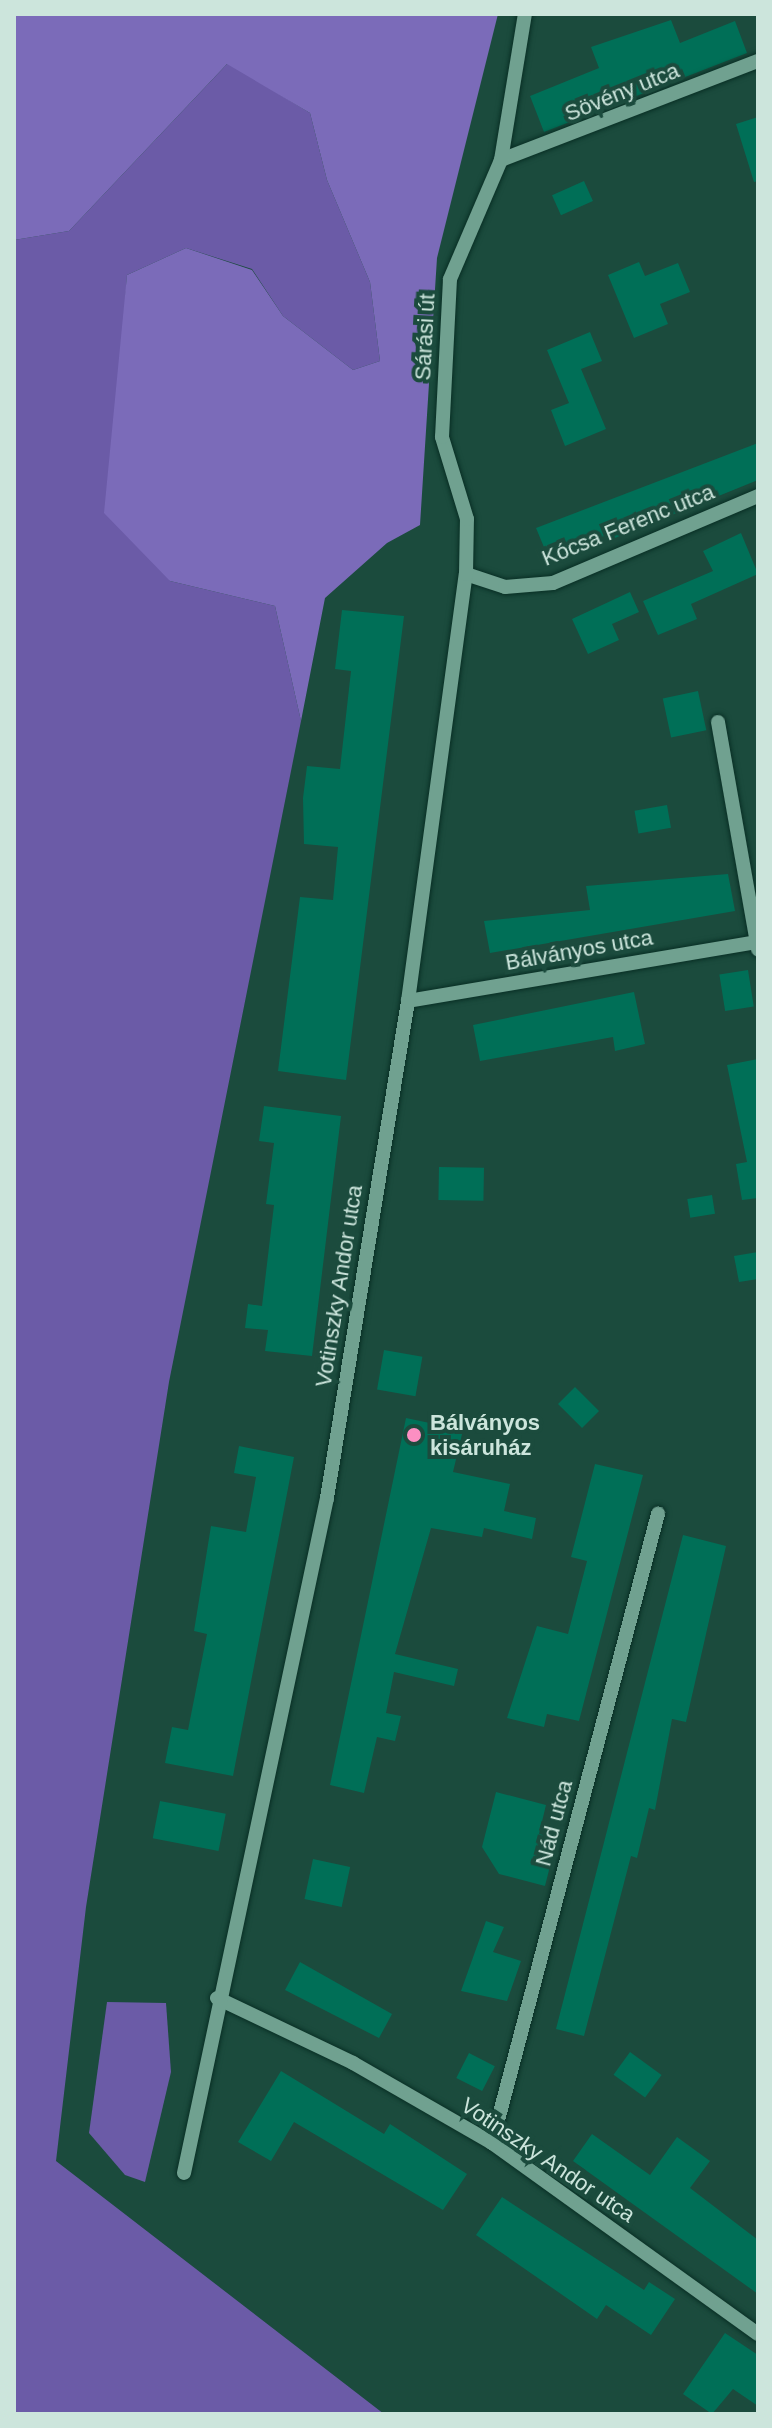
<!DOCTYPE html>
<html>
<head>
<meta charset="utf-8">
<style>
  body { margin:0 }
  #map { position:relative; width:772px; height:2428px; overflow:hidden; background:#1b4b3d; font-family:Helvetica,sans-serif }
  div>[style] { position:absolute }
  .green>* { inset:0; background:#6b5ba7 }
  .forest>* { inset:0; background:#7b6bb9 }
  .building>* { inset:0; background:#006f57; transform-origin:0 0 }
  .roads { filter:drop-shadow(0 0 2px #092f25) drop-shadow(0 0 2px #092f25) }
  .minor>* { height:14px; margin:-7px; padding:0 7px; transform-origin:7px; border-radius:7px; background:#70a190 }
  .dots>* { width:22px; height:22px; translate:-50% -50%; box-sizing:border-box; border:4px solid #1b4b3d; border-radius:50% }
  span { translate:-50% -50%; white-space:nowrap; text-align:center; line-height:1.15; -webkit-text-stroke:8px #1b4b3d; paint-order:stroke }
  .street-label { font-size:22px; color:#cce5dc }
  .poi-label { font-size:22px; color:#cce5dc; font-weight:700 }
  .left { translate:0 -50%; text-align:left }
  .frame { position:absolute; inset:0; border:16px solid #cce5dc; pointer-events:none }
</style>
</head>
<body>
<div id="map">
  <div class="green">
    <div style="clip-path:polygon(228px 63px,310px 113px,327px 180px,370px 282px,380px 361px,353px 370px,283px 316px,252px 269px,186px 248px,127px 275px,121px 367px,170px 581px,275px 606px,301px 721px,169px 1382px,86px 1907px,56px 2161px,384px 2414px,14px 2414px,14px 240px,69px 231px)"></div>
    <div style="clip-path:polygon(107px 2002px,166px 2003px,171px 2072px,145px 2182px,125px 2175px,89px 2133px)"></div>
  </div>
  <div class="forest">
    <div style="clip-path:polygon(14px 14px,498px 14px,437px 258px,420px 525px,387px 543px,325px 598px,301px 721px,275px 606px,170px 581px,104px 513px,127px 275px,186px 248px,252px 270px,283px 316px,353px 370px,380px 361px,370px 282px,327px 180px,310px 113px,227px 64px,69px 231px,14px 240px)"></div>
  </div>
  <div class="building">
    <div style="clip-path:polygon(671px 20px,680px 43px,735px 21px,747px 53px,544px 132px,530px 96px,599px 68px,591px 47px)"></div>
    <div style="clip-path:polygon(758px 117px,758px 181px,754px 182px,736px 124px)"></div>
    <div style="left:584px;top:181px;width:22px;height:35px;rotate:66deg"></div>
    <div style="clip-path:polygon(639px 262px,645px 276px,678px 263px,690px 292px,660px 304px,668px 324px,634px 338px,608px 275px)"></div>
    <div style="clip-path:polygon(590px 332px,602px 361px,581px 369px,606px 429px,565px 446px,551px 410px,569px 403px,547px 350px)"></div>
    <div style="clip-path:polygon(758px 443px,758px 480px,551px 564px,536px 528px)"></div>
    <div style="clip-path:polygon(741px 533px,758px 574px,691px 604px,697px 619px,658px 635px,643px 601px,713px 571px,703px 551px)"></div>
    <div style="clip-path:polygon(630px 592px,639px 612px,612px 624px,619px 640px,588px 654px,572px 619px)"></div>
    <div style="clip-path:polygon(342px 610px,404px 616px,346px 1080px,278px 1071px,300px 897px,333px 900px,338px 847px,304px 844px,303px 798px,307px 766px,340px 769px,351px 671px,335px 669px)"></div>
    <div style="left:698px;top:691px;width:40px;height:36px;rotate:78deg"></div>
    <div style="left:667px;top:805px;width:23px;height:33px;rotate:80deg"></div>
    <div style="clip-path:polygon(728px 874px,735px 911px,490px 953px,484px 921px,590px 910px,586px 886px)"></div>
    <div style="left:748px;top:970px;width:37px;height:29px;rotate:81deg"></div>
    <div style="clip-path:polygon(634px 992px,645px 1044px,615px 1051px,613px 1037px,480px 1061px,473px 1025px)"></div>
    <div style="clip-path:polygon(758px 1059px,758px 1198px,742px 1200px,736px 1164px,747px 1162px,727px 1065px)"></div>
    <div style="clip-path:polygon(264px 1106px,341px 1116px,312px 1356px,265px 1351px,268px 1330px,245px 1328px,248px 1304px,262px 1306px,274px 1205px,266px 1204px,274px 1143px,259px 1141px)"></div>
    <div style="left:439px;top:1167px;width:45px;height:33px;rotate:1deg"></div>
    <div style="left:712px;top:1195px;width:19px;height:25px;rotate:81deg"></div>
    <div style="clip-path:polygon(758px 1252px,758px 1279px,739px 1282px,734px 1256px)"></div>
    <div style="left:384px;top:1350px;width:39px;height:40px;rotate:10deg"></div>
    <div style="left:575px;top:1387px;width:34px;height:24px;rotate:45deg"></div>
    <div style="clip-path:polygon(406px 1418px,463px 1430px,453px 1472px,510px 1484px,504px 1511px,536px 1518px,532px 1539px,484px 1528px,482px 1537px,431px 1528px,395px 1654px,458px 1669px,454px 1686px,394px 1672px,386px 1713px,401px 1716px,395px 1741px,377px 1737px,364px 1793px,330px 1785px)"></div>
    <div style="clip-path:polygon(239px 1446px,294px 1457px,233px 1776px,165px 1763px,172px 1727px,188px 1730px,207px 1634px,194px 1631px,211px 1526px,246px 1532px,256px 1477px,234px 1473px)"></div>
    <div style="clip-path:polygon(595px 1464px,643px 1475px,579px 1721px,547px 1714px,544px 1727px,507px 1718px,537px 1626px,568px 1634px,587px 1561px,571px 1557px)"></div>
    <div style="clip-path:polygon(683px 1535px,726px 1546px,686px 1722px,672px 1719px,655px 1810px,649px 1808px,637px 1858px,631px 1856px,584px 2036px,556px 2029px)"></div>
    <div style="clip-path:polygon(496px 1792px,546px 1805px,539px 1834px,557px 1839px,545px 1886px,499px 1874px,482px 1847px)"></div>
    <div style="left:160px;top:1801px;width:67px;height:38px;rotate:11deg"></div>
    <div style="left:313px;top:1859px;width:38px;height:41px;rotate:12deg"></div>
    <div style="clip-path:polygon(486px 1921px,504px 1927px,493px 1952px,521px 1961px,507px 2001px,461px 1991px)"></div>
    <div style="clip-path:polygon(300px 1962px,392px 2014px,379px 2038px,285px 1990px)"></div>
    <div style="left:630px;top:2052px;width:39px;height:28px;rotate:36deg"></div>
    <div style="left:469px;top:2053px;width:29px;height:28px;rotate:27deg"></div>
    <div style="clip-path:polygon(281px 2071px,384px 2134px,390px 2124px,467px 2174px,443px 2210px,294px 2122px,271px 2161px,238px 2142px)"></div>
    <div style="clip-path:polygon(592px 2134px,650px 2175px,677px 2137px,710px 2161px,690px 2188px,758px 2240px,758px 2294px,573px 2161px)"></div>
    <div style="clip-path:polygon(502px 2197px,644px 2290px,649px 2282px,675px 2299px,651px 2335px,606px 2305px,597px 2319px,476px 2235px)"></div>
    <div style="clip-path:polygon(725px 2333px,758px 2355px,758px 2406px,733px 2389px,712px 2414px,683px 2394px)"></div>
  </div>
  <div class="roads">
    <div class="minor">
      <div style="left:501px;top:160px;width:275px;rotate:-21.1deg"></div>
      <div style="left:466px;top:574px;width:41px;rotate:18.4deg"></div>
      <div style="left:505px;top:587px;width:48px;rotate:-4.8deg"></div>
      <div style="left:553px;top:583px;width:223px;rotate:-23deg"></div>
      <div style="left:718px;top:722px;width:231px;rotate:80deg"></div>
      <div style="left:408px;top:1001px;width:355px;rotate:-9.6deg"></div>
      <div style="left:217px;top:1998px;width:151px;rotate:25.5deg"></div>
      <div style="left:353px;top:2063px;width:160px;rotate:29.9deg"></div>
      <div style="left:492px;top:2143px;width:327px;rotate:35.7deg"></div>
      <div style="left:492px;top:2143px;width:651px;rotate:-75.22deg"></div>
      <div style="left:184px;top:2173px;width:690px;rotate:-78.04deg"></div>
      <div style="left:327px;top:1498px;width:504px;rotate:-80.74deg"></div>
      <div style="left:408px;top:1001px;width:431px;rotate:-82.3deg"></div>
      <div style="left:466px;top:574px;width:55px;rotate:-89deg"></div>
      <div style="left:467px;top:519px;width:86px;rotate:-107deg"></div>
      <div style="left:442px;top:437px;width:158px;rotate:-87.1deg"></div>
      <div style="left:450px;top:279px;width:129px;rotate:-66.8deg"></div>
      <div style="left:501px;top:160px;width:148px;rotate:-80.7deg"></div>
    </div>
  </div>
  <div class="dots">
    <div style="left:414px;top:1435px;background:#fc8fc2"></div>
  </div>
  <div class="street-label">
    <span style="left:622px;top:92px;rotate:-22deg">Sövény utca</span>
    <span style="left:425px;top:337px;rotate:-87deg">Sárási út</span>
    <span style="left:628px;top:525px;rotate:-22deg">Kócsa Ferenc utca</span>
    <span style="left:579px;top:950px;rotate:-10deg">Bálványos utca</span>
    <span style="left:339px;top:1286px;rotate:-81deg">Votinszky Andor utca</span>
    <span style="left:554px;top:1823px;rotate:-75deg">Nád utca</span>
    <span style="left:548px;top:2160px;rotate:34deg">Votinszky Andor utca</span>
  </div>
  <div class="poi-label">
    <span class="left" style="left:430px;top:1435px">Bálványos<br>kisáruház</span>
  </div>
  <div class="frame"></div>
</div>
</body>
</html>
